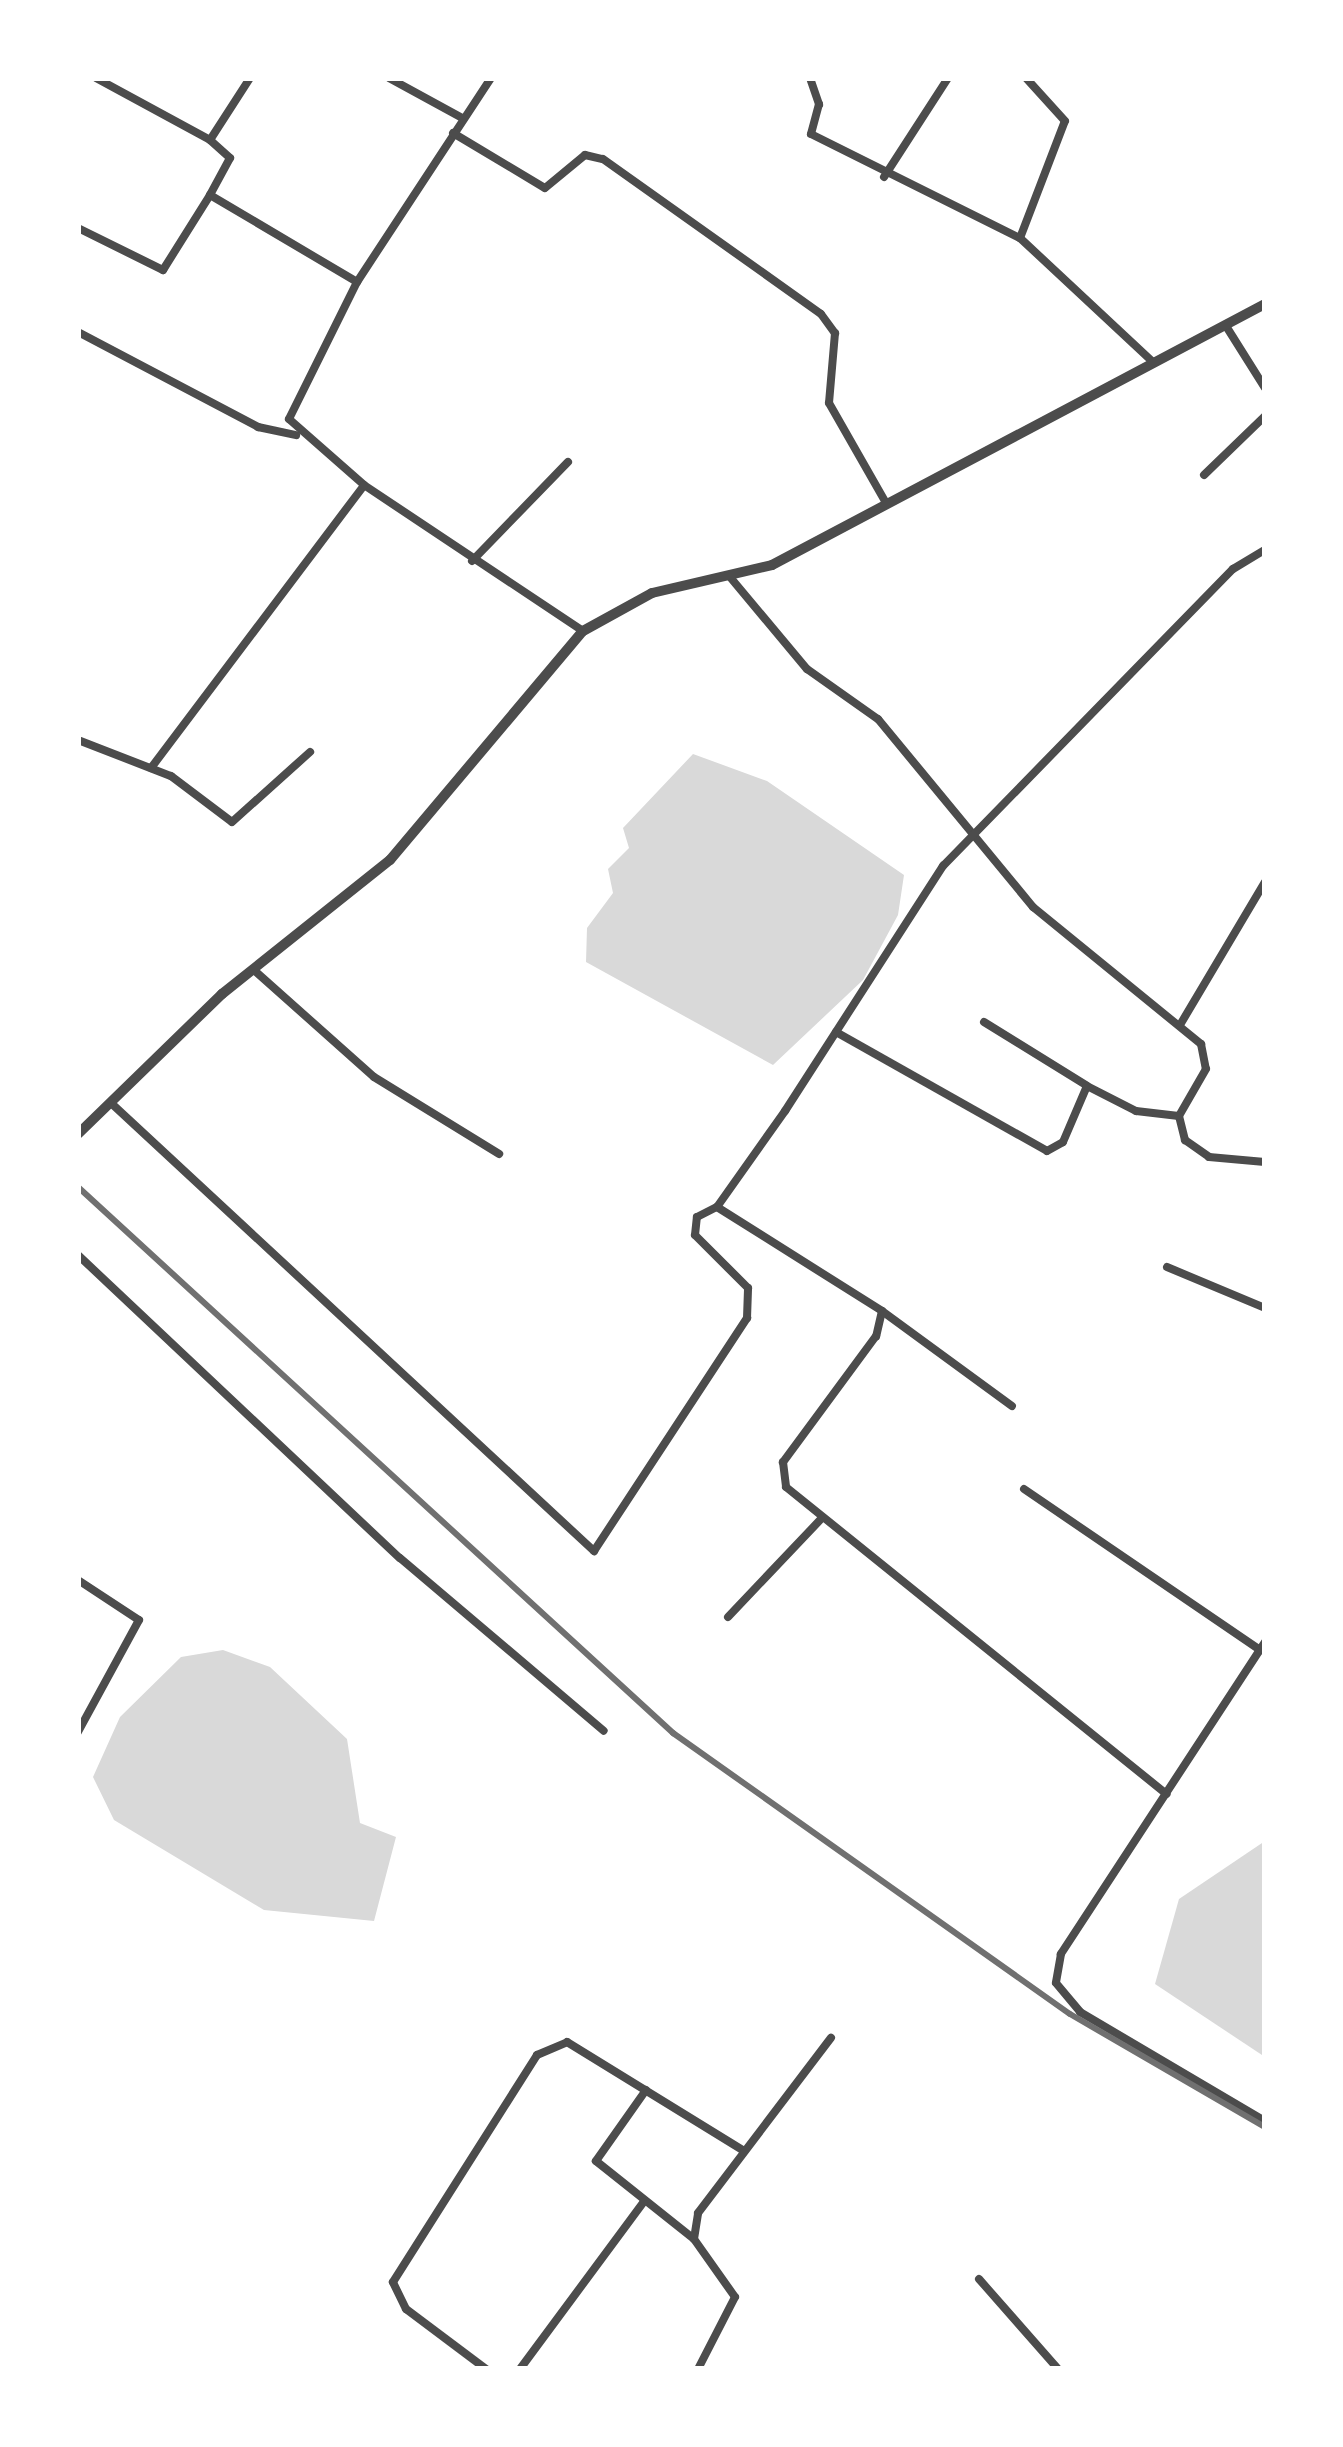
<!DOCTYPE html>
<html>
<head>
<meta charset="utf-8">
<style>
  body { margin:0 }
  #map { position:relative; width:1343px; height:2447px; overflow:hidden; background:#fff; font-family:"IBM Plex Sans",sans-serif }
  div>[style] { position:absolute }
  .water>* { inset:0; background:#d9d9d9 }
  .minor>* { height:8px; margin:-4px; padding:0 4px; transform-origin:4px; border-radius:4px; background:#4c4c4c }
  .tertiary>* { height:10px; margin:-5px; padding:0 5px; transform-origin:5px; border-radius:5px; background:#4c4c4c }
  .rail>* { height:6px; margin:-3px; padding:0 3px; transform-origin:3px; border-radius:3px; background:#707070 }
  span { translate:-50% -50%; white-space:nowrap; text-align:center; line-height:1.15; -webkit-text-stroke:12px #fff; paint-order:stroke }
  .frame { position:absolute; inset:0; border:81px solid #fff; pointer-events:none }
</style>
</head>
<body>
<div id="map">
  <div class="water">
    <div style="clip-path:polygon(693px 754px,767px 781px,904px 875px,898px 915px,863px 980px,773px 1065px,586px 962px,587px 928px,613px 893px,608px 869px,629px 848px,623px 828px)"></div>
    <div style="clip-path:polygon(223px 1650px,270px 1667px,347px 1739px,360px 1823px,396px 1837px,374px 1921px,264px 1910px,114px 1820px,93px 1777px,120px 1717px,181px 1657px)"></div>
    <div style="clip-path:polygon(1265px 1841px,1265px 2057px,1155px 1984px,1179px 1899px)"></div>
  </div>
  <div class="minor">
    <div style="left:96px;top:78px;width:130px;rotate:28.5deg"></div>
    <div style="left:210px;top:140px;width:74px;rotate:-57.2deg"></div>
    <div style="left:389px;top:78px;width:83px;rotate:28.7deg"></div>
    <div style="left:491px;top:78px;width:244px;rotate:123.3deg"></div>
    <div style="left:357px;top:282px;width:153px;rotate:116.4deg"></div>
    <div style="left:289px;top:419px;width:100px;rotate:41.3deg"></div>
    <div style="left:364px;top:485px;width:263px;rotate:33.7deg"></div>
    <div style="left:810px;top:78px;width:28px;rotate:71deg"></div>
    <div style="left:819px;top:104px;width:31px;rotate:105deg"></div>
    <div style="left:811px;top:134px;width:233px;rotate:26.5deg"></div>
    <div style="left:1020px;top:238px;width:183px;rotate:43deg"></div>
    <div style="left:453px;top:133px;width:107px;rotate:30.9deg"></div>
    <div style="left:545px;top:188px;width:52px;rotate:-39.5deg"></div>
    <div style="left:585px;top:155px;width:18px;rotate:13deg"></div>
    <div style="left:603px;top:159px;width:267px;rotate:35.4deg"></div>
    <div style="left:821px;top:314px;width:24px;rotate:54deg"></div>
    <div style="left:835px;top:333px;width:70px;rotate:94.9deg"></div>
    <div style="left:829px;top:403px;width:115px;rotate:60.3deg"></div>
    <div style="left:210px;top:140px;width:27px;rotate:42deg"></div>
    <div style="left:230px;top:158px;width:42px;rotate:118.4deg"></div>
    <div style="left:884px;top:177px;width:118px;rotate:-57.1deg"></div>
    <div style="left:78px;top:228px;width:95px;rotate:26.3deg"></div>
    <div style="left:163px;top:270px;width:89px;rotate:-57.9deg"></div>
    <div style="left:210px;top:195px;width:171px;rotate:30.6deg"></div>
    <div style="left:1020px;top:238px;width:125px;rotate:-69deg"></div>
    <div style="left:1065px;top:121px;width:58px;rotate:-132.2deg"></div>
    <div style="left:1226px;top:326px;width:73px;rotate:57.8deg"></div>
    <div style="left:78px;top:332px;width:204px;rotate:27.8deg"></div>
    <div style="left:258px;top:427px;width:39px;rotate:12deg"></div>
    <div style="left:1204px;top:475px;width:85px;rotate:-44deg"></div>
    <div style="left:472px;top:561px;width:138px;rotate:-45.9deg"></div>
    <div style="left:730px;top:577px;width:120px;rotate:50.1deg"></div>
    <div style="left:807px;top:669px;width:87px;rotate:35.2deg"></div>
    <div style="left:878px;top:719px;width:244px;rotate:50.5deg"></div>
    <div style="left:1033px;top:907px;width:217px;rotate:39.2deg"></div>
    <div style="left:1201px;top:1044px;width:25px;rotate:79deg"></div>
    <div style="left:1206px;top:1069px;width:54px;rotate:119.9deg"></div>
    <div style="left:1179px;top:1116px;width:25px;rotate:76deg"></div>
    <div style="left:1185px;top:1140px;width:29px;rotate:35deg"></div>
    <div style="left:1209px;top:1157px;width:56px;rotate:5.1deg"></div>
    <div style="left:78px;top:740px;width:100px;rotate:21.2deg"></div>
    <div style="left:171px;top:776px;width:76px;rotate:37deg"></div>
    <div style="left:232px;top:822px;width:105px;rotate:-41.9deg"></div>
    <div style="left:151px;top:768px;width:354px;rotate:-53deg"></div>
    <div style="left:255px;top:971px;width:159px;rotate:41.7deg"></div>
    <div style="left:374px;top:1077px;width:147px;rotate:31.6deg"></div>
    <div style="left:984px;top:1022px;width:120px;rotate:31.7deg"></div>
    <div style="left:1180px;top:1025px;width:166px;rotate:-59.3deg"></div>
    <div style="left:836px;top:1032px;width:242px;rotate:29.4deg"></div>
    <div style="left:1047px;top:1151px;width:18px;rotate:-29deg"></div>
    <div style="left:1063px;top:1142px;width:61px;rotate:-66.8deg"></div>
    <div style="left:1087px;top:1086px;width:55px;rotate:27deg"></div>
    <div style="left:1136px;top:1111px;width:43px;rotate:6.6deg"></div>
    <div style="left:111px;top:1103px;width:659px;rotate:42.85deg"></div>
    <div style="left:594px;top:1551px;width:279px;rotate:-56.7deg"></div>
    <div style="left:747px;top:1318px;width:30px;rotate:-88deg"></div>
    <div style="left:748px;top:1288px;width:75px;rotate:-135deg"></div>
    <div style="left:695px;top:1235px;width:18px;rotate:-84deg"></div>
    <div style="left:697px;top:1217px;width:22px;rotate:-27deg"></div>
    <div style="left:717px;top:1207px;width:118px;rotate:-54.7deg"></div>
    <div style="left:785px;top:1111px;width:292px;rotate:-57.2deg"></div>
    <div style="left:943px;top:866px;width:415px;rotate:-45.7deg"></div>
    <div style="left:1233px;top:569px;width:37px;rotate:-31deg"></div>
    <div style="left:717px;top:1207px;width:195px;rotate:32.2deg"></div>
    <div style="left:882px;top:1311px;width:26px;rotate:103deg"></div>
    <div style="left:876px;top:1336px;width:157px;rotate:126.4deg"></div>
    <div style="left:783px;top:1462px;width:25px;rotate:83deg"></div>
    <div style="left:786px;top:1487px;width:489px;rotate:38.9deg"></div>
    <div style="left:78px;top:1255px;width:442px;rotate:43.3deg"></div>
    <div style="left:400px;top:1558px;width:267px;rotate:40.3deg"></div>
    <div style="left:1167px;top:1267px;width:106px;rotate:22.7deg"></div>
    <div style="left:882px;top:1311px;width:161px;rotate:36.2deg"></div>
    <div style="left:1024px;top:1489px;width:286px;rotate:34.3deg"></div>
    <div style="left:78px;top:1580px;width:73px;rotate:33.3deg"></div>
    <div style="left:139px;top:1620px;width:128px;rotate:118.6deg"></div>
    <div style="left:728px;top:1617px;width:135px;rotate:-46.5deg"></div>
    <div style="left:1265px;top:1642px;width:373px;rotate:123.2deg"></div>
    <div style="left:1061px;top:1954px;width:29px;rotate:100deg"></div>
    <div style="left:1056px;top:1983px;width:38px;rotate:50deg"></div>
    <div style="left:1080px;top:2012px;width:215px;rotate:30.5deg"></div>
    <div style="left:646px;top:2090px;width:87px;rotate:125.2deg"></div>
    <div style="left:596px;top:2161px;width:125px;rotate:38.5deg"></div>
    <div style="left:979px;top:2279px;width:120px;rotate:48.7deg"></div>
    <div style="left:486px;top:2369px;width:100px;rotate:-143.1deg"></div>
    <div style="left:406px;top:2309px;width:30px;rotate:-116deg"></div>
    <div style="left:393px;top:2282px;width:269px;rotate:-57.6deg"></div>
    <div style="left:537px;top:2055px;width:33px;rotate:-23deg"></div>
    <div style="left:567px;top:2042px;width:208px;rotate:31.6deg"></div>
    <div style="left:520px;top:2369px;width:207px;rotate:-53.5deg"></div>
    <div style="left:698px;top:2369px;width:81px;rotate:-62.8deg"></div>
    <div style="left:735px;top:2297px;width:71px;rotate:-125.3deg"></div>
    <div style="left:694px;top:2239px;width:26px;rotate:-81deg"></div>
    <div style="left:698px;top:2213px;width:220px;rotate:-52.8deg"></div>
  </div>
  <div class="tertiary">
    <div style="left:78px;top:1134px;width:201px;rotate:-44.2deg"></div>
    <div style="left:222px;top:994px;width:215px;rotate:-38.6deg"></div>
    <div style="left:390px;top:860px;width:299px;rotate:-49.9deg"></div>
    <div style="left:583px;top:631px;width:79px;rotate:-28.8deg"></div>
    <div style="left:652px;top:593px;width:123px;rotate:-13.1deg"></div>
    <div style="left:772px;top:565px;width:558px;rotate:-27.9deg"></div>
  </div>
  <div class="rail">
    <div style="left:78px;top:1187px;width:808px;rotate:42.54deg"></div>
    <div style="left:673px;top:1733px;width:486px;rotate:35.3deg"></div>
    <div style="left:1070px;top:2014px;width:225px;rotate:30.1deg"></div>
  </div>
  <div class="frame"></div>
</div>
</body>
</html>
